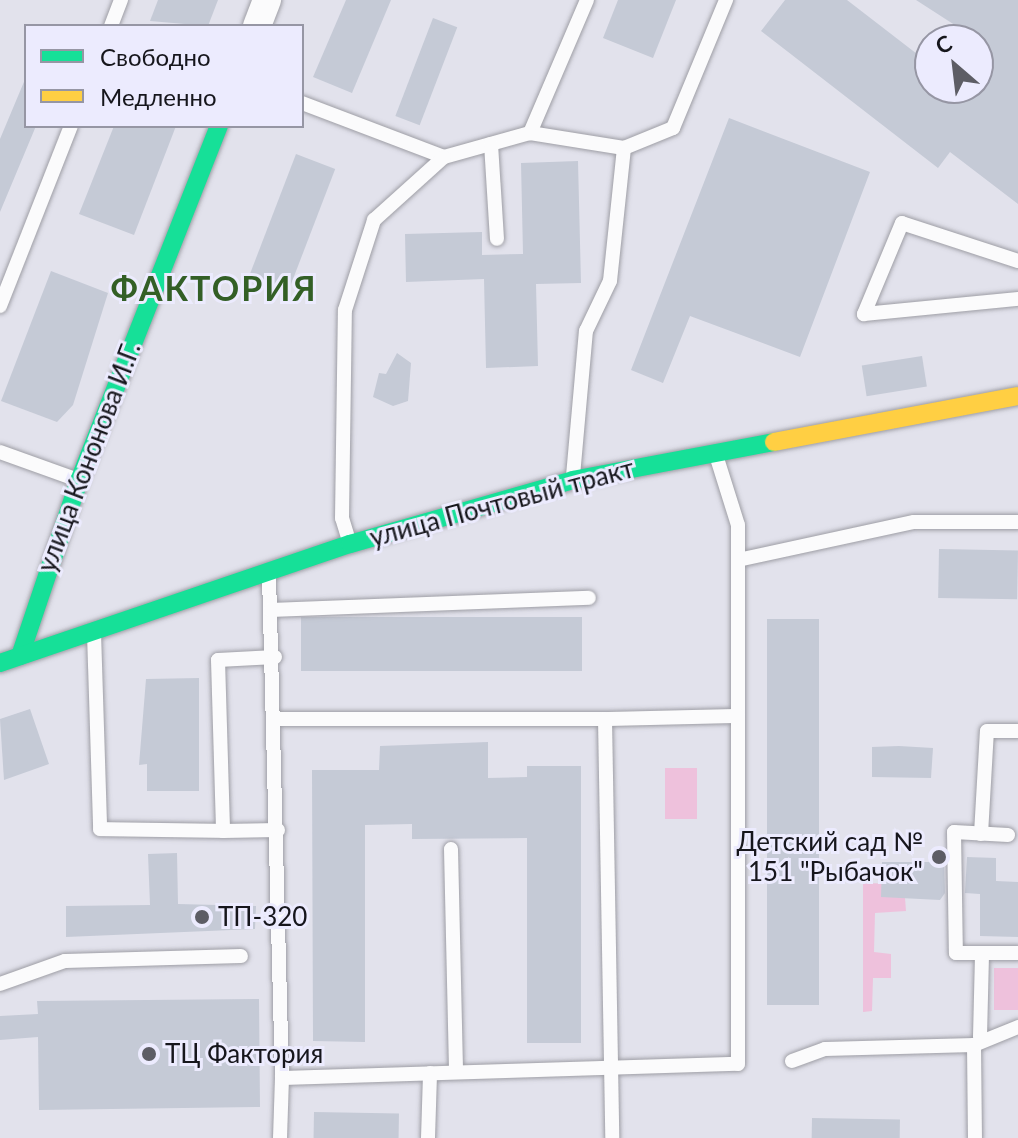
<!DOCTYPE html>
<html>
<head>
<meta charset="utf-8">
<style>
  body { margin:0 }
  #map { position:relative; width:1018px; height:1138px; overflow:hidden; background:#e2e2ec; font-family:Lato,sans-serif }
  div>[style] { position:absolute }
  .green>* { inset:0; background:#eec1dc; transform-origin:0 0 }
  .building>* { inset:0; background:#c5cad6; transform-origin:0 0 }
  .roads { filter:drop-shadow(0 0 2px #9e9ea5) drop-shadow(0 0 2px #9e9ea5) }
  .lane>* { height:14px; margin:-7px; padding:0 7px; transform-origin:7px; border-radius:7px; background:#fbfbfc }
  .street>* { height:28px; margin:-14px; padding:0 14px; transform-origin:14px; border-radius:14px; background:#fbfbfc }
  .fast>* { height:18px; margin:-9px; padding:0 9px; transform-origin:9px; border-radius:9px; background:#16e098 }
  .slow>* { height:18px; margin:-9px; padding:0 9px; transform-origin:9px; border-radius:9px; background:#ffcf43 }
  .dots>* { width:22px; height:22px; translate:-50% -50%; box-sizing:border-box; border:4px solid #ecebfe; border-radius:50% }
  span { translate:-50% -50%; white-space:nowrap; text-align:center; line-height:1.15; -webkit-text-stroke:6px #ecebfe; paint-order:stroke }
  .street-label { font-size:26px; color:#16161c }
  .poi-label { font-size:26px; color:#16161c }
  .right { translate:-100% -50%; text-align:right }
  .left { translate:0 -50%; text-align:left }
  .district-label { font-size:34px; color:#335f26; font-weight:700; letter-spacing:2px }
  .legend { position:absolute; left:24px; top:24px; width:280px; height:104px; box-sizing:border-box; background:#ecebfe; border:2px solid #9696a4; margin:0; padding:10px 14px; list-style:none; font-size:24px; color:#16161c }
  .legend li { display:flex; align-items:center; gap:16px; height:40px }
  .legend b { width:40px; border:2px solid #9696a4 }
  .north { position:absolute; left:914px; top:24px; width:80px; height:80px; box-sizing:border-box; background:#ecebfe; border:2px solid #9696a4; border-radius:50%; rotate:332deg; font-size:22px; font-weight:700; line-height:32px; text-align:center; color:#16161c }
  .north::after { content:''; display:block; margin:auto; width:28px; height:36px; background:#5d5d65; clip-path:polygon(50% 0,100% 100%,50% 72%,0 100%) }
</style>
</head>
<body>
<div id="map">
  <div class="green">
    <div style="left:665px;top:768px;width:32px;height:51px"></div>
    <div style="clip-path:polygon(863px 883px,904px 884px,906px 911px,875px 913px,874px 952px,891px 954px,891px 978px,873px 978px,872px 1011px,863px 1012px)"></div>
    <div style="left:1018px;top:968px;width:42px;height:24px;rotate:90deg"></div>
  </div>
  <div class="building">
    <div style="clip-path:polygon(158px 0,218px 0,208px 26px,150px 21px)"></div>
    <div style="clip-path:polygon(346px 0,391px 0,352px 93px,313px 77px)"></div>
    <div style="clip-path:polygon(618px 0,676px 0,653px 58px,603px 38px)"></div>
    <div style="clip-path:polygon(785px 0,847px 0,930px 64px,930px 88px,978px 88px,978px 40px,916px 0,1018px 0,1018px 204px,950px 152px,938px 168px,761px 31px)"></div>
    <div style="left:433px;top:18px;width:26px;height:105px;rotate:21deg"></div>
    <div style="clip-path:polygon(26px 77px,26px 126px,36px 126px,0 212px,0 139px)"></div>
    <div style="clip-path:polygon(729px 118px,870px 172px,800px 357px,690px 316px,663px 383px,631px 370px)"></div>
    <div style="clip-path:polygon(114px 126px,176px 126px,134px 235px,79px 214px)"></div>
    <div style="left:296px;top:154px;width:42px;height:136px;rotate:21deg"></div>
    <div style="clip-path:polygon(578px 161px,581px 283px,536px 284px,538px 366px,486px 368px,484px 279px,406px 282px,405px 234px,482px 232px,482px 255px,523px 254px,521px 163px)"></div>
    <div style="clip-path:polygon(51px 271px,108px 293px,73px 405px,57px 422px,1px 401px)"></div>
    <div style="clip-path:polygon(397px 353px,411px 363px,408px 401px,393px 406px,373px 397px,379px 373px,386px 374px)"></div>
    <div style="left:922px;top:356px;width:31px;height:61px;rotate:81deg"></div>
    <div style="left:939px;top:549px;width:79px;height:49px;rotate:1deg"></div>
    <div style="left:582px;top:617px;width:54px;height:281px;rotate:90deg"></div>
    <div style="left:767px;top:619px;width:52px;height:386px"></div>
    <div style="clip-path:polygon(199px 678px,199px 791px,147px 791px,147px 764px,139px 765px,146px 679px)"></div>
    <div style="clip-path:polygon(30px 709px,49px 764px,4px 780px,0 719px)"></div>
    <div style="clip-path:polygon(488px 742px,488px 778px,527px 777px,527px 766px,581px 766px,581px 1043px,527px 1043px,527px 838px,412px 839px,412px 824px,365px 825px,365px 1042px,313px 1041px,312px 770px,379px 770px,380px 746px)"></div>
    <div style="clip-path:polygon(899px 746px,933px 748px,931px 778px,872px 777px,872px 747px)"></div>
    <div style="clip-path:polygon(177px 853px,178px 904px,256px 906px,255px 929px,66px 937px,66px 906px,150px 905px,148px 854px)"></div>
    <div style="clip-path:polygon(967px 857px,996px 858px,996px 881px,1018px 882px,1018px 937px,980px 936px,980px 894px,965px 893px)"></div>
    <div style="clip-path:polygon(882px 862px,944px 862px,945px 893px,940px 900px,881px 897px)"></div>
    <div style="clip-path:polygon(259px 999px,260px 1107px,39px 1110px,38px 1037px,0 1040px,0 1016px,38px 1014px,37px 1001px)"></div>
    <div style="left:314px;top:1112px;width:85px;height:26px;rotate:1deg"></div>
    <div style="left:812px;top:1118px;width:88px;height:20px;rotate:1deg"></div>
  </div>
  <div class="roads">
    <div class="lane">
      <div style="left:587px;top:0;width:145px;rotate:113.2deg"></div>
      <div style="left:530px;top:133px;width:95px;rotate:9.1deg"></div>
      <div style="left:111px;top:26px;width:28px;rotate:-69deg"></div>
      <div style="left:302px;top:103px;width:152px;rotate:20.8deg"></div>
      <div style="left:444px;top:157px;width:89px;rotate:-15.6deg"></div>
      <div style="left:491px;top:144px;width:95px;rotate:86.4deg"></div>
      <div style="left:1018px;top:261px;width:122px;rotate:-161.9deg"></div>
      <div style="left:902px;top:223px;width:99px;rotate:112.7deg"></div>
      <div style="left:864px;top:314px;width:155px;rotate:-5.6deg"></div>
      <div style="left:0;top:306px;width:193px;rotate:-68.5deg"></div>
      <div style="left:0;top:452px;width:83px;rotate:19.7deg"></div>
      <div style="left:716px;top:455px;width:73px;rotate:72.6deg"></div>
      <div style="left:738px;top:525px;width:35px;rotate:90deg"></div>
      <div style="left:738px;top:560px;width:180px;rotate:-12.2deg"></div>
      <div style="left:914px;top:522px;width:104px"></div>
      <div style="left:573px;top:476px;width:146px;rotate:-84.9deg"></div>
      <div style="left:586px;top:331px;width:55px;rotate:-64.4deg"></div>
      <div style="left:610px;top:281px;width:134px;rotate:-84deg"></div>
      <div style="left:624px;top:148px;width:53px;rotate:-22.2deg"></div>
      <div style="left:673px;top:128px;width:139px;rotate:-67.5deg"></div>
      <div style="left:350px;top:544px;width:27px;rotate:-107deg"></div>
      <div style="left:342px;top:518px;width:208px;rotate:-89.2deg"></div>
      <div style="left:345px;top:310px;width:95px;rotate:-72.1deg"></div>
      <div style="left:374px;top:220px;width:94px;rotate:-42deg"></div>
      <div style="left:269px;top:575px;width:503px;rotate:88.52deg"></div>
      <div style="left:282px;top:1078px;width:456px;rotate:-1.8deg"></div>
      <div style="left:738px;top:1064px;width:504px;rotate:-90deg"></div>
      <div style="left:271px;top:610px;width:318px;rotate:-2.2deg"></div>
      <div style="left:94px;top:633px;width:196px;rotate:88.2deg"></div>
      <div style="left:100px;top:829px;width:123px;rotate:0.9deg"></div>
      <div style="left:275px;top:657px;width:57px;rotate:177deg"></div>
      <div style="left:218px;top:660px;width:171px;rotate:88.3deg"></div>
      <div style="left:223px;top:831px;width:55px;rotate:-1deg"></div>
      <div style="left:278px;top:719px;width:327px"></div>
      <div style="left:605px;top:719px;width:419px;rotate:89deg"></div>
      <div style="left:605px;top:719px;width:133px;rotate:-1.3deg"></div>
      <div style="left:981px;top:834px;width:103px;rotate:-86.7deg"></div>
      <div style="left:987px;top:731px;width:31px"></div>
      <div style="left:1008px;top:835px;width:54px;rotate:-176.8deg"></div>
      <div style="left:954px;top:832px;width:121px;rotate:89.1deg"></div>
      <div style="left:956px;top:953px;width:62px"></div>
      <div style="left:451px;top:849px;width:222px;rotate:88.7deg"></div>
      <div style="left:0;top:984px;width:69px;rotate:-19.5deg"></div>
      <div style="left:65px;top:961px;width:176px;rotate:-1.6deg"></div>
      <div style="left:980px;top:1037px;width:84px;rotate:-88.6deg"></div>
      <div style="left:974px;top:1045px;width:93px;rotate:89.4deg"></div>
      <div style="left:792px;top:1061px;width:35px;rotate:-20deg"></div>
      <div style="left:825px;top:1049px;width:149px;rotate:-1.5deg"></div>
      <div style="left:974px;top:1045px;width:48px;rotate:-22.2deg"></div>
      <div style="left:280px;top:1138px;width:60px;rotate:-88.1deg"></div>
      <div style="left:428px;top:1138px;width:65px;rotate:-88.2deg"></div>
    </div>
    <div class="street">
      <div style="left:257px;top:26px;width:28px;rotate:-69deg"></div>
    </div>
    <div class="fast">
      <div style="left:20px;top:656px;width:185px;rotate:-71.4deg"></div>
      <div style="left:79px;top:481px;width:382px;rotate:-68.5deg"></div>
      <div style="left:0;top:663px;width:370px;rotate:-18.8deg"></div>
      <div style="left:350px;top:544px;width:232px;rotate:-16deg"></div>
      <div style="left:573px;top:480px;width:205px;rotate:-10.7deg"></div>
    </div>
    <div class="slow">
      <div style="left:774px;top:442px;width:248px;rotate:-10.7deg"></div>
    </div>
  </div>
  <div class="dots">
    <div style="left:939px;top:857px;background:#5d5d65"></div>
    <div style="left:202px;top:917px;background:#5d5d65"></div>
    <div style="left:149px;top:1054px;background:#5d5d65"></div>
  </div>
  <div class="street-label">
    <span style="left:89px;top:457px;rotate:-69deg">улица Кононова И.Г.</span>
    <span style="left:502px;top:503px;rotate:-15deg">улица Почтовый тракт</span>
  </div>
  <div class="poi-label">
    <span class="right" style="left:923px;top:857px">Детский сад №<br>151 "Рыбачок"</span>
    <span class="left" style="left:218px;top:917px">ТП-320</span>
    <span class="left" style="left:165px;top:1054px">ТЦ Фактория</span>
  </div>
  <div class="district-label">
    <span style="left:214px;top:288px">ФАКТОРИЯ</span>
  </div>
  <ul class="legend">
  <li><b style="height:10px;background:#16e098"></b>Свободно</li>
  <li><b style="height:10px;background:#ffcf43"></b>Медленно</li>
  </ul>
  <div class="north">С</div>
</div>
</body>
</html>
